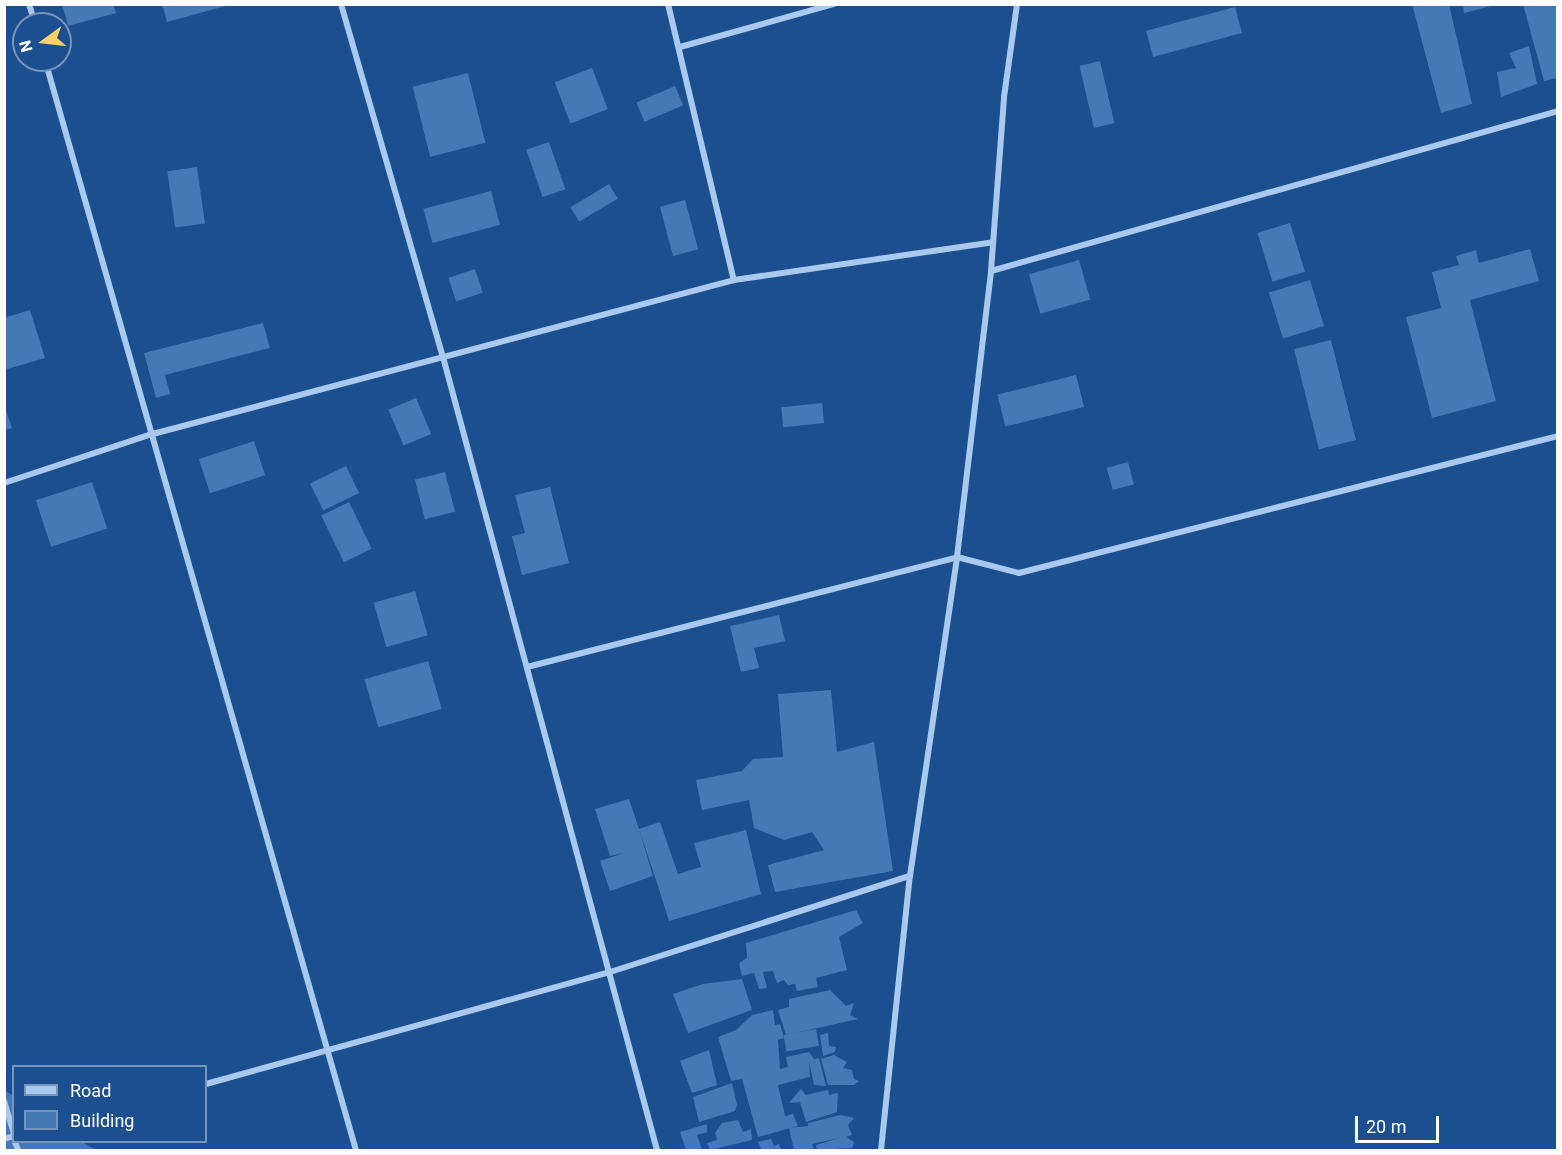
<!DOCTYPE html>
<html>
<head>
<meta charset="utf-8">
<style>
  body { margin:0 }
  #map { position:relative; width:1562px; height:1155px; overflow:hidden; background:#1b4f8f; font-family:Roboto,sans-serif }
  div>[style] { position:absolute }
  .building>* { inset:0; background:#4478b7; transform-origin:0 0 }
  .minor>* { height:6px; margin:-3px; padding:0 3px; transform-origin:3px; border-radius:3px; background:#a9c9ee }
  span { translate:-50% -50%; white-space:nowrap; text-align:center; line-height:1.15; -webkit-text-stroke:5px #1b4f8f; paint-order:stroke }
  .frame { position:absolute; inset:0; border:6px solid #fff; pointer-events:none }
  .legend { position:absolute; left:12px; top:1065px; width:195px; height:78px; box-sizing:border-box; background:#1b4f8f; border:2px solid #7695bc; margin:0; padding:8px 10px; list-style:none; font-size:18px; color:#fff }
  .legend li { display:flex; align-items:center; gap:12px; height:30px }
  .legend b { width:30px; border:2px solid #7695bc }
  .north { position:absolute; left:12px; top:12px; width:60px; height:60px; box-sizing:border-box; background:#1b4f8f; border:2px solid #7695bc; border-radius:50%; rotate:255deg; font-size:16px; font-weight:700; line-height:24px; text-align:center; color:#fff }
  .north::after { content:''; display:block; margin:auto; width:21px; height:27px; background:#ffd166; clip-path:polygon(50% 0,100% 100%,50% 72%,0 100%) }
  .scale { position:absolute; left:1355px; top:1116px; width:84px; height:27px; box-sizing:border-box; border:3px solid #fff; border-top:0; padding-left:8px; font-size:18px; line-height:21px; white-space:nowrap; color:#fff; -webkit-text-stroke:4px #1b4f8f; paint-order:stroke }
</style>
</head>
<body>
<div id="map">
  <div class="building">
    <div style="clip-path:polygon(62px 4px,113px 4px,116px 13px,68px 26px)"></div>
    <div style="clip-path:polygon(162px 4px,229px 4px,229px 5px,167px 22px)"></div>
    <div style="clip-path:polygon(1412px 4px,1449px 4px,1472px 104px,1441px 113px)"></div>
    <div style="clip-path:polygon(1463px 4px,1495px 4px,1495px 5px,1464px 13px)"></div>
    <div style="clip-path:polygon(1523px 4px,1558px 4px,1558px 78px,1544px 81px)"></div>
    <div style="left:1235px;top:7px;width:27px;height:92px;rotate:75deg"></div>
    <div style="clip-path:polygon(1529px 46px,1537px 84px,1501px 97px,1497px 72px,1516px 68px,1509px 53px)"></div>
    <div style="left:1100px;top:61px;width:64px;height:21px;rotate:77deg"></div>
    <div style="left:592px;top:68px;width:44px;height:40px;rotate:69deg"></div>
    <div style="left:468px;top:73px;width:72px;height:57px;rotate:76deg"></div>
    <div style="left:675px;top:86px;width:21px;height:42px;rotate:67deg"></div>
    <div style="left:549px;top:142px;width:50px;height:24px;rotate:71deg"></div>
    <div style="left:197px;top:167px;width:57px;height:30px;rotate:82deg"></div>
    <div style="left:609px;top:184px;width:17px;height:45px;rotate:59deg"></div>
    <div style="left:491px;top:191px;width:35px;height:70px;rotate:75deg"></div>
    <div style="left:685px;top:200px;width:51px;height:26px;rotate:75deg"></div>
    <div style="left:1290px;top:223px;width:51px;height:34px;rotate:73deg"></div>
    <div style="clip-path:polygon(1530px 249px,1539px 281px,1470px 300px,1496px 401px,1432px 418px,1406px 317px,1441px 308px,1432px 272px,1459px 265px,1456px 256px,1476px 250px,1479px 263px)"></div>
    <div style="left:1079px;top:260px;width:41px;height:52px;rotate:74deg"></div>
    <div style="left:475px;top:269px;width:25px;height:28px;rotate:72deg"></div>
    <div style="left:1310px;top:280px;width:48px;height:43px;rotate:73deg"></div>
    <div style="clip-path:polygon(30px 310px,45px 358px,4px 370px,4px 318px)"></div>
    <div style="clip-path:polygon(263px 323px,270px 348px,165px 375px,170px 394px,156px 398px,144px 353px)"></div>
    <div style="left:1331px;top:340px;width:103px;height:38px;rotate:76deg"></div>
    <div style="left:1076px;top:375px;width:33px;height:81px;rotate:76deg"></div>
    <div style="left:416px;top:398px;width:39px;height:30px;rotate:67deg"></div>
    <div style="left:822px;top:403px;width:20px;height:41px;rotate:84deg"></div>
    <div style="clip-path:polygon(4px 405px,12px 428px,4px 430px)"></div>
    <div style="left:254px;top:441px;width:36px;height:58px;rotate:72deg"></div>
    <div style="left:1128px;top:462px;width:23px;height:22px;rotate:75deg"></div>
    <div style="left:346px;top:466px;width:30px;height:40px;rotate:64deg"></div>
    <div style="left:445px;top:472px;width:41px;height:31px;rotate:76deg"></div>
    <div style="left:92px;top:482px;width:49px;height:59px;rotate:72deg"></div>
    <div style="clip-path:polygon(550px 487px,569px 563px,522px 575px,512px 536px,525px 533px,515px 495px)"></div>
    <div style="left:349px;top:502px;width:52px;height:31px;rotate:64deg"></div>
    <div style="left:415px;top:591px;width:46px;height:43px;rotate:74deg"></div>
    <div style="clip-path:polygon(779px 615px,785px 641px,754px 648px,759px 668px,741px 672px,730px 626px)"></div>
    <div style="left:428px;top:661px;width:50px;height:66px;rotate:74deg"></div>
    <div style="clip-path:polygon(831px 690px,837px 752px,874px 742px,893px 871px,775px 892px,768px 865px,824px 850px,812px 832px,784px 840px,754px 828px,749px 800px,702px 810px,696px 780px,742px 771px,753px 759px,783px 757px,778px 694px)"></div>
    <div style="clip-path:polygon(629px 799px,639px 829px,660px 822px,678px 874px,701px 867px,694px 843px,746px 830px,761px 894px,669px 921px,656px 880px,639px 829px,653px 876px,610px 891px,600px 861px,624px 853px,610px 856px,595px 809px)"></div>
    <div style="clip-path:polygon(856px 910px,863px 923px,839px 937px,847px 970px,816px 978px,818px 987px,797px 991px,795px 984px,788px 985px,784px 980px,777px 983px,773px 971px,763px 972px,767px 988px,759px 989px,754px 973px,742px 976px,739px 963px,747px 958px,746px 943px)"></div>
    <div style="clip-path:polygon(742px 979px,752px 1010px,688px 1033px,673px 994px,703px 984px)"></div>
    <div style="clip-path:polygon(830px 990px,846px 1006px,854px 1003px,850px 1015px,858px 1019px,786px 1035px,778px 1010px,789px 1007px,789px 999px)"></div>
    <div style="clip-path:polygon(773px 1010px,775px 1025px,780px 1024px,784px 1038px,778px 1040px,780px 1069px,788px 1067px,786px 1057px,809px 1052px,814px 1059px,819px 1058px,826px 1086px,814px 1085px,809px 1061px,810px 1077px,778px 1085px,785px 1116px,793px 1114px,798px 1126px,758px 1137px,742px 1079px,731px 1081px,718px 1037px,736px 1030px,752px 1015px)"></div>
    <div style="left:816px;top:1029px;width:17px;height:33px;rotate:80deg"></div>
    <div style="clip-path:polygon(828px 1033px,829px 1046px,836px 1047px,835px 1052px,823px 1056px,820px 1035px)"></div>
    <div style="clip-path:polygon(709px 1050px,717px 1085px,692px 1093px,680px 1061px)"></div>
    <div style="clip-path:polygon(834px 1055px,847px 1062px,843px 1068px,852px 1070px,854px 1079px,859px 1081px,854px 1085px,828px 1085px,821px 1059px)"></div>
    <div style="clip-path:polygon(732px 1083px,737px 1105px,735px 1111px,699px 1122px,693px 1097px)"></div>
    <div style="clip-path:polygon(801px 1089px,806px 1095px,828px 1090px,829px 1095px,838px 1093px,837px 1112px,806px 1122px,800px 1102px,789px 1103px)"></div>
    <div style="clip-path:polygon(4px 1090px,14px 1096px,14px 1142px,82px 1142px,96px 1150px,4px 1150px)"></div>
    <div style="clip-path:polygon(840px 1115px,854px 1118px,848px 1125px,852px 1135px,846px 1137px,854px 1142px,852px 1148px,817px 1150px,816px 1145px,839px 1138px,812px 1144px,814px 1150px,794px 1150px,789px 1128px,808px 1126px,808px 1123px)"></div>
    <div style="clip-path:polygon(738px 1120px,743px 1132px,751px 1129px,752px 1140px,710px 1150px,707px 1143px,717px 1140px,715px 1133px,722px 1123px)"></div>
    <div style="clip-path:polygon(707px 1124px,707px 1132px,697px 1135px,702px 1150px,686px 1150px,680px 1132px)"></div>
    <div style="clip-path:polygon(771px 1139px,774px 1146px,779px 1144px,781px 1150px,761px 1149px,758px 1142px)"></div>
  </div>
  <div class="minor">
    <div style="left:29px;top:4px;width:21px;rotate:73deg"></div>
    <div style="left:341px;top:4px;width:367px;rotate:73.9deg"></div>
    <div style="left:443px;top:357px;width:821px;rotate:74.9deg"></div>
    <div style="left:668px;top:4px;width:284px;rotate:76.6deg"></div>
    <div style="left:680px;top:47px;width:160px;rotate:-15.6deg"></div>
    <div style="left:45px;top:60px;width:1133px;rotate:74.08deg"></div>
    <div style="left:991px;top:271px;width:589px;rotate:-15.76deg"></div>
    <div style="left:4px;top:483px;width:153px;rotate:-18.3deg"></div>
    <div style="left:149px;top:435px;width:605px;rotate:-14.84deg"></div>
    <div style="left:734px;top:280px;width:262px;rotate:-8.3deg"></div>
    <div style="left:527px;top:667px;width:444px;rotate:-14.3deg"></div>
    <div style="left:957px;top:557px;width:64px;rotate:14.5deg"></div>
    <div style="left:1019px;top:573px;width:556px;rotate:-14.26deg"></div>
    <div style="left:206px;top:1084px;width:416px;rotate:-15.5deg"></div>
    <div style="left:607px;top:973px;width:318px;rotate:-17.8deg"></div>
    <div style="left:4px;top:1101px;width:34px;rotate:73deg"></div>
    <div style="left:4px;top:1139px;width:10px;rotate:-17deg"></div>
    <div style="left:15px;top:1142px;width:9px;rotate:69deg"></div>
    <div style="left:881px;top:1150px;width:276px;rotate:-84deg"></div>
    <div style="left:910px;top:876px;width:322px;rotate:-81.6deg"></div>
    <div style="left:957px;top:557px;width:288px;rotate:-83.2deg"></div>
    <div style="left:991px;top:271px;width:174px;rotate:-85.7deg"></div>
    <div style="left:1004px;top:97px;width:94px;rotate:-82deg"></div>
  </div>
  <div class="frame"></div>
  <ul class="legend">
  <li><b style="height:8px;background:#a9c9ee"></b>Road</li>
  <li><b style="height:16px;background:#4478b7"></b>Building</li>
  </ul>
  <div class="north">N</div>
  <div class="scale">20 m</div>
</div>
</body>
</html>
